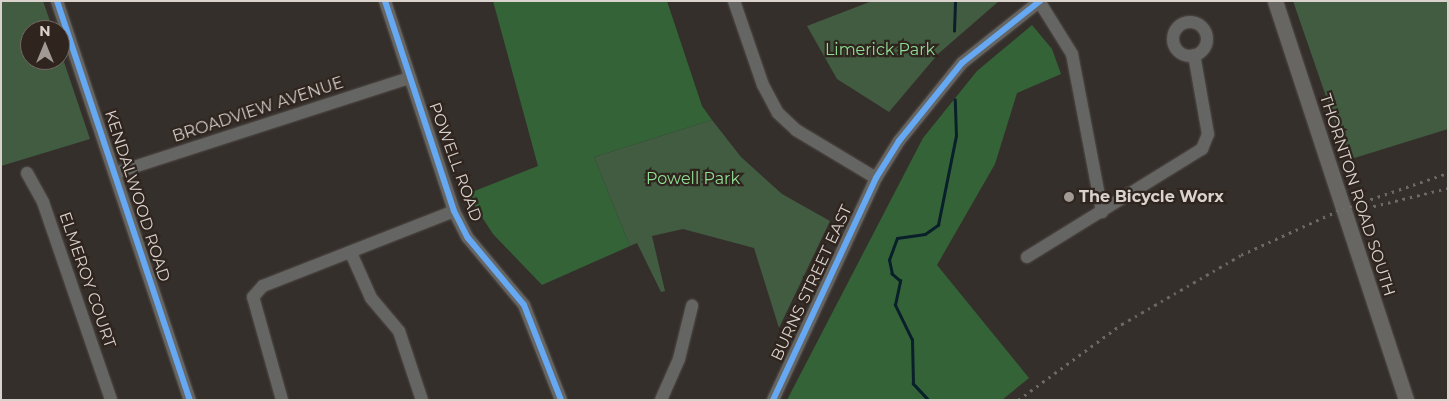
<!DOCTYPE html>
<html>
<head>
<meta charset="utf-8">
<style>
  body { margin:0 }
  #map { position:relative; width:1449px; height:401px; overflow:hidden; background:#352f2b; font-family:Montserrat,sans-serif }
  div>[style] { position:absolute }
  .green>* { inset:0; background:#415c41 }
  .forest>* { inset:0; background:#346338 }
  .stream>* { height:2.5px; margin:-1.25px; padding:0 1.25px; transform-origin:1.25px; border-radius:1.25px; background:#09202a }
  .roads { filter:drop-shadow(0 0 1px #524c49) drop-shadow(0 0 1px #524c49) }
  .minor>* { height:12px; margin:-6px; padding:0 6px; transform-origin:6px; border-radius:6px; background:#656664 }
  .minor>.ring { margin:-6px; padding:0; box-sizing:content-box; background:none; border:12px solid #656664; border-radius:50% }
  .major>* { height:15px; margin:-7.5px; padding:0 7.5px; transform-origin:7.5px; border-radius:7.5px; background:#676663 }
  .rail>* { height:2.5px; margin-top:-1.25px; transform-origin:0; background:repeating-linear-gradient(90deg,#6b6a67 0 2.5px,transparent 0 7.5px) }
  .cycleway>* { height:6px; margin:-3px; padding:0 3px; transform-origin:3px; border-radius:3px; background:#66a8f1 }
  .dots>* { width:14px; height:14px; translate:-50% -50%; box-sizing:border-box; border:2px solid #2f241e; border-radius:50% }
  span { translate:-50% -50%; white-space:nowrap; text-align:center; line-height:1.15; -webkit-text-stroke:4.5px #2f241e; paint-order:stroke }
  .park-label { font-size:16px; color:#8fde94 }
  .street-label { font-size:16px; color:#d9d2cd }
  .poi-label { font-size:16px; color:#d9d2cd; font-weight:700 }
  .left { translate:0 -50%; text-align:left }
  .frame { position:absolute; inset:0; border:2px solid #d9d2cd; pointer-events:none }
  .north { position:absolute; left:20px; top:20px; width:50px; height:50px; box-sizing:border-box; background:#2f241e; border:1px solid #736a64; border-radius:50%; rotate:0deg; font-size:14px; font-weight:700; line-height:20px; text-align:center; color:#d9d2cd }
  .north::after { content:''; display:block; margin:auto; width:18px; height:22px; background:#a09994; clip-path:polygon(50% 0,100% 100%,50% 72%,0 100%) }
</style>
</head>
<body>
<div id="map">
  <div class="green">
    <div style="clip-path:polygon(1px 1px,43px 1px,53px 30px,30px 30px,30px 60px,60px 60px,60px 50px,90px 139px,1px 166px)"></div>
    <div style="clip-path:polygon(872px 1px,999px 1px,938px 54px,889px 112px,837px 79px,807px 26px)"></div>
    <div style="clip-path:polygon(1293px 1px,1448px 1px,1448px 129px,1348px 160px)"></div>
    <div style="clip-path:polygon(712px 120px,741px 157px,782px 194px,830px 221px,779px 328px,754px 248px,683px 229px,652px 236px,665px 291px,661px 292px,637px 243px,630px 246px,594px 157px)"></div>
  </div>
  <div class="forest">
    <div style="clip-path:polygon(493px 1px,667px 1px,702px 106px,712px 120px,594px 157px,630px 246px,542px 285px,493px 234px,467px 194px,538px 166px)"></div>
    <div style="clip-path:polygon(1032px 25px,1052px 49px,1061px 74px,1017px 93px,995px 164px,937px 265px,1029px 378px,1002px 400px,787px 400px,923px 138px,977px 71px)"></div>
  </div>
  <div class="stream">
    <div style="left:954px;top:31px;width:30px;rotate:-88deg"></div>
    <div style="left:928px;top:400px;width:22px;rotate:-133deg"></div>
    <div style="left:913px;top:384px;width:44px;rotate:-91.3deg"></div>
    <div style="left:912px;top:340px;width:39px;rotate:-116deg"></div>
    <div style="left:895px;top:305px;width:25px;rotate:-78deg"></div>
    <div style="left:900px;top:281px;width:11px;rotate:-139deg"></div>
    <div style="left:892px;top:274px;width:14px;rotate:-102deg"></div>
    <div style="left:889px;top:260px;width:23px;rotate:-70deg"></div>
    <div style="left:897px;top:238px;width:28px;rotate:-8deg"></div>
    <div style="left:925px;top:234px;width:16px;rotate:-35deg"></div>
    <div style="left:938px;top:225px;width:91px;rotate:-78.6deg"></div>
    <div style="left:956px;top:136px;width:36px;rotate:-92deg"></div>
  </div>
  <div class="roads">
    <div class="minor">
      <div style="left:57px;top:1px;width:421px;rotate:71.6deg"></div>
      <div style="left:385px;top:1px;width:221px;rotate:71.8deg"></div>
      <div style="left:454px;top:211px;width:30px;rotate:63deg"></div>
      <div style="left:468px;top:238px;width:87px;rotate:50.1deg"></div>
      <div style="left:524px;top:305px;width:102px;rotate:68.7deg"></div>
      <div style="left:734px;top:1px;width:89px;rotate:71deg"></div>
      <div style="left:763px;top:85px;width:32px;rotate:62deg"></div>
      <div style="left:778px;top:113px;width:25px;rotate:43deg"></div>
      <div style="left:796px;top:130px;width:93px;rotate:31deg"></div>
      <div style="left:1039px;top:1px;width:62px;rotate:58.1deg"></div>
      <div style="left:1072px;top:54px;width:161px;rotate:79.2deg"></div>
      <div class="ring" style="left:1173px;top:22px;width:22px;height:22px"></div>
      <div style="left:27px;top:173px;width:33px;rotate:61deg"></div>
      <div style="left:43px;top:202px;width:209px;rotate:71deg"></div>
      <div style="left:115px;top:173px;width:310px;rotate:-17.9deg"></div>
      <div style="left:351px;top:253px;width:49px;rotate:66deg"></div>
      <div style="left:371px;top:298px;width:43px;rotate:49.7deg"></div>
      <div style="left:399px;top:331px;width:73px;rotate:71.6deg"></div>
      <div style="left:1027px;top:257px;width:206px;rotate:-31.7deg"></div>
      <div style="left:1202px;top:149px;width:16px;rotate:-68deg"></div>
      <div style="left:1208px;top:134px;width:80px;rotate:-100deg"></div>
      <div style="left:282px;top:400px;width:107px;rotate:-105.7deg"></div>
      <div style="left:253px;top:297px;width:15px;rotate:-48deg"></div>
      <div style="left:263px;top:286px;width:205px;rotate:-21.4deg"></div>
      <div style="left:661px;top:400px;width:45px;rotate:-66.3deg"></div>
      <div style="left:679px;top:359px;width:55px;rotate:-76.2deg"></div>
      <div style="left:773px;top:400px;width:245px;rotate:-65.1deg"></div>
      <div style="left:876px;top:178px;width:44px;rotate:-58.1deg"></div>
      <div style="left:899px;top:141px;width:100px;rotate:-51.1deg"></div>
      <div style="left:962px;top:63px;width:100px;rotate:-38.5deg"></div>
    </div>
    <div class="major">
      <div style="left:1275px;top:1px;width:420px;rotate:71.8deg"></div>
    </div>
  </div>
  <div class="rail">
    <div style="left:1366px;top:208px;width:84px;rotate:-13.7deg"></div>
    <div style="left:1018px;top:400px;width:129px;rotate:-36.2deg"></div>
    <div style="left:1122px;top:324px;width:138px;rotate:-30.1deg"></div>
    <div style="left:1241px;top:255px;width:111px;rotate:-24.5deg"></div>
    <div style="left:1342px;top:209px;width:112px;rotate:-18.8deg"></div>
  </div>
  <div class="cycleway">
    <div style="left:57px;top:1px;width:421px;rotate:71.6deg"></div>
    <div style="left:385px;top:1px;width:221px;rotate:71.8deg"></div>
    <div style="left:454px;top:211px;width:30px;rotate:63deg"></div>
    <div style="left:468px;top:238px;width:87px;rotate:50.1deg"></div>
    <div style="left:524px;top:305px;width:102px;rotate:68.7deg"></div>
    <div style="left:773px;top:400px;width:245px;rotate:-65.1deg"></div>
    <div style="left:876px;top:178px;width:44px;rotate:-58.1deg"></div>
    <div style="left:899px;top:141px;width:100px;rotate:-51.1deg"></div>
    <div style="left:962px;top:63px;width:100px;rotate:-38.5deg"></div>
  </div>
  <div class="dots">
    <div style="left:1069px;top:197px;background:#a09994"></div>
  </div>
  <div class="park-label">
    <span style="left:880px;top:50px">Limerick Park</span>
    <span style="left:693px;top:179px">Powell Park</span>
  </div>
  <div class="street-label">
    <span style="left:258px;top:110px;rotate:-18deg">BROADVIEW AVENUE</span>
    <span style="left:455px;top:162px;rotate:70deg">POWELL ROAD</span>
    <span style="left:1357px;top:195px;rotate:72deg">THORNTON ROAD SOUTH</span>
    <span style="left:137px;top:196px;rotate:72deg">KENDALWOOD ROAD</span>
    <span style="left:87px;top:280px;rotate:71deg">ELMEROY COURT</span>
    <span style="left:812px;top:283px;rotate:-65deg">BURNS STREET EAST</span>
  </div>
  <div class="poi-label">
    <span class="left" style="left:1079px;top:197px">The Bicycle Worx</span>
  </div>
  <div class="frame"></div>
  <div class="north">N</div>
</div>
</body>
</html>
